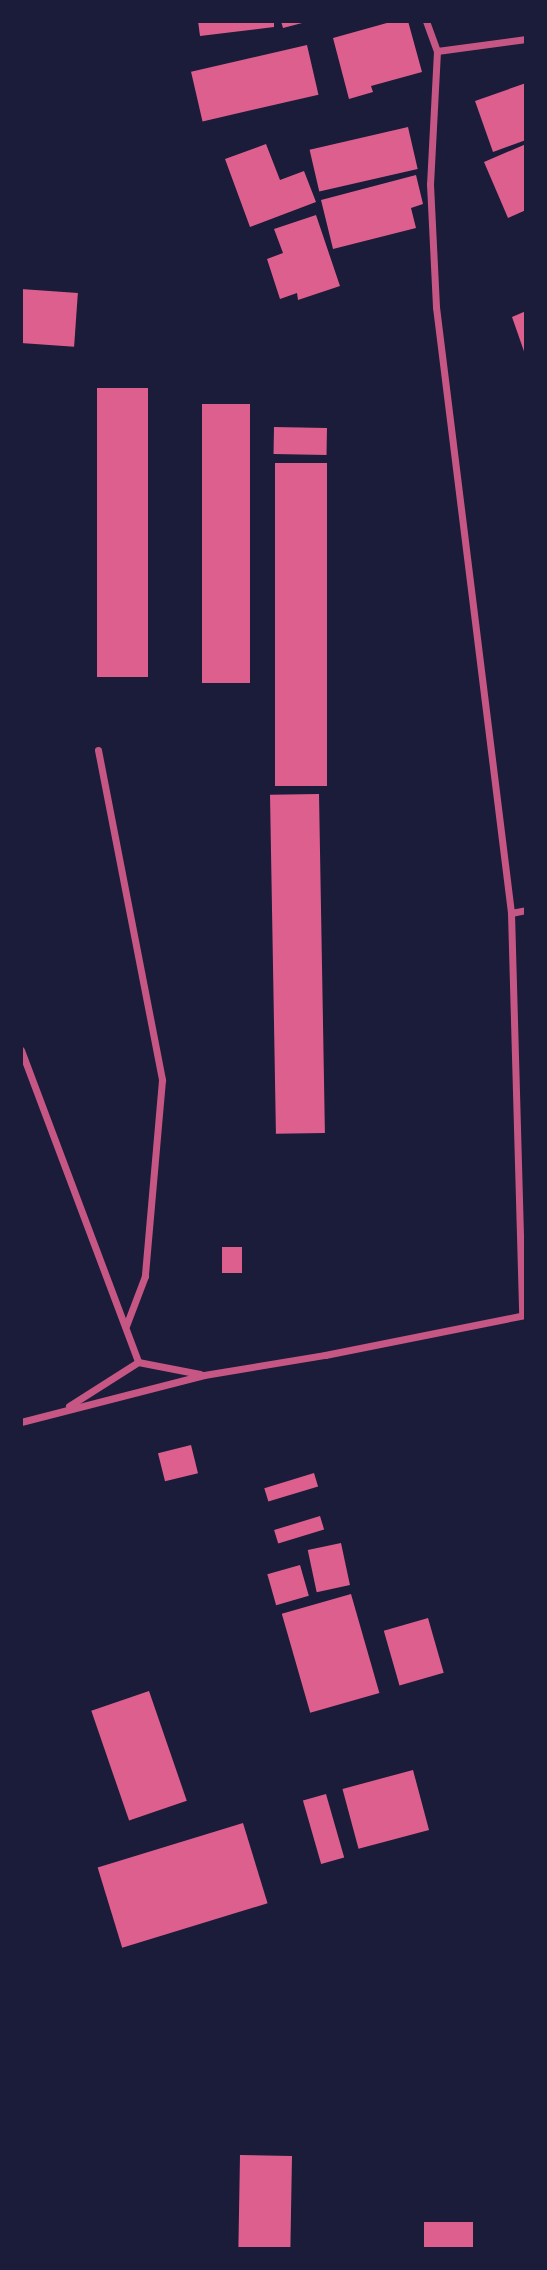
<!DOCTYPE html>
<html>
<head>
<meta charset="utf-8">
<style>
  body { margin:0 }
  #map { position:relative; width:547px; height:2270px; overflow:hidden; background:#1b1b3a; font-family:"Zilla Slab",serif }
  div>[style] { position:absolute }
  .building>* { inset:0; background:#dd5f8e; transform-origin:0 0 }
  .minor>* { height:7px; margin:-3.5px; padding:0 3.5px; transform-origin:3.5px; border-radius:3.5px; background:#c65784 }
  span { translate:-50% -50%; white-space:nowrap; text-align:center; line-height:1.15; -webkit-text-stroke:5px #1b1b3a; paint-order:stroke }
  .frame { position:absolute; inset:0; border:23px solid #1b1b3a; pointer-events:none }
</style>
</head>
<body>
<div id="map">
  <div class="building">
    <div style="clip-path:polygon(198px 21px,274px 21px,274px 27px,200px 36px)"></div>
    <div style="clip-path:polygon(281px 21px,306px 21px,306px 22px,283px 28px)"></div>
    <div style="clip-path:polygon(394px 21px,408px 21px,422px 72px,371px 86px,373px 92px,349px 99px,333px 38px)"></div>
    <div style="left:307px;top:45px;width:51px;height:119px;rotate:77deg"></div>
    <div style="clip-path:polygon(526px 83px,526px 140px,493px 152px,475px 101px)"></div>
    <div style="left:408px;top:127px;width:43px;height:101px;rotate:77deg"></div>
    <div style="clip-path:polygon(266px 144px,280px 180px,304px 171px,316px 202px,250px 227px,225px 159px)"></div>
    <div style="clip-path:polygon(526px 144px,526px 210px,508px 218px,484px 162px)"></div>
    <div style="clip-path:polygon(416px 175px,423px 204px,411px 208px,416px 228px,333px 249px,321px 200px)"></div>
    <div style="clip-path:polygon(316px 215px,340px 286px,298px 300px,297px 293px,280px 299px,267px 259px,283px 253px,274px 229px)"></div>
    <div style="left:21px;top:289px;width:57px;height:54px;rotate:4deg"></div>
    <div style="clip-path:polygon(526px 311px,526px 357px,512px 317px)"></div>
    <div style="left:97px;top:388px;width:51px;height:289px"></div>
    <div style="left:202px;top:404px;width:48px;height:279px"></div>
    <div style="left:274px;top:427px;width:53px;height:27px;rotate:1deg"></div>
    <div style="left:327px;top:463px;width:323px;height:52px;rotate:90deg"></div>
    <div style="left:319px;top:794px;width:339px;height:49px;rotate:89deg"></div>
    <div style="left:222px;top:1247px;width:20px;height:26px"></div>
    <div style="left:191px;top:1445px;width:29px;height:34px;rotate:76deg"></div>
    <div style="left:314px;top:1473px;width:14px;height:52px;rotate:73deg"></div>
    <div style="left:320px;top:1516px;width:14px;height:48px;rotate:73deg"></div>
    <div style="left:341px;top:1543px;width:43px;height:34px;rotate:78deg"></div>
    <div style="left:300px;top:1565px;width:32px;height:34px;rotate:74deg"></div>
    <div style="left:351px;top:1594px;width:103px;height:72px;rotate:74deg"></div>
    <div style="left:428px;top:1618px;width:57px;height:46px;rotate:74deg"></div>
    <div style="left:149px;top:1691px;width:116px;height:61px;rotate:71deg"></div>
    <div style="left:413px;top:1770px;width:62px;height:73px;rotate:75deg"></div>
    <div style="left:326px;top:1794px;width:66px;height:24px;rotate:74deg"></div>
    <div style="left:243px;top:1823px;width:84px;height:152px;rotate:73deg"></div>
    <div style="left:240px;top:2155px;width:52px;height:94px;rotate:1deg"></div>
    <div style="left:473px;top:2222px;width:27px;height:49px;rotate:90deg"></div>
  </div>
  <div class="minor">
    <div style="left:426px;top:21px;width:32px;rotate:70deg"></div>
    <div style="left:437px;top:51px;width:133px;rotate:93deg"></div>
    <div style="left:430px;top:184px;width:123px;rotate:87.2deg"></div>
    <div style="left:436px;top:307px;width:611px;rotate:82.94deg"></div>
    <div style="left:511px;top:913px;width:402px;rotate:88.4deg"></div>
    <div style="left:437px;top:51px;width:90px;rotate:-7.7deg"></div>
    <div style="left:98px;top:750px;width:336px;rotate:79deg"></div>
    <div style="left:162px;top:1080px;width:197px;rotate:95deg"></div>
    <div style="left:145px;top:1276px;width:53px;rotate:110.8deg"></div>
    <div style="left:511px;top:913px;width:15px;rotate:-11deg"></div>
    <div style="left:21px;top:1050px;width:333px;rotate:69.4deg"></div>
    <div style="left:69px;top:1406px;width:82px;rotate:-32.5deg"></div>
    <div style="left:138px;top:1362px;width:63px;rotate:11deg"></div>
    <div style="left:21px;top:1422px;width:189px;rotate:-14.4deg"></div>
    <div style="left:204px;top:1375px;width:123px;rotate:-9.4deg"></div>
    <div style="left:325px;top:1355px;width:204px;rotate:-11.3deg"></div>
  </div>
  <div class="frame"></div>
</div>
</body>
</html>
